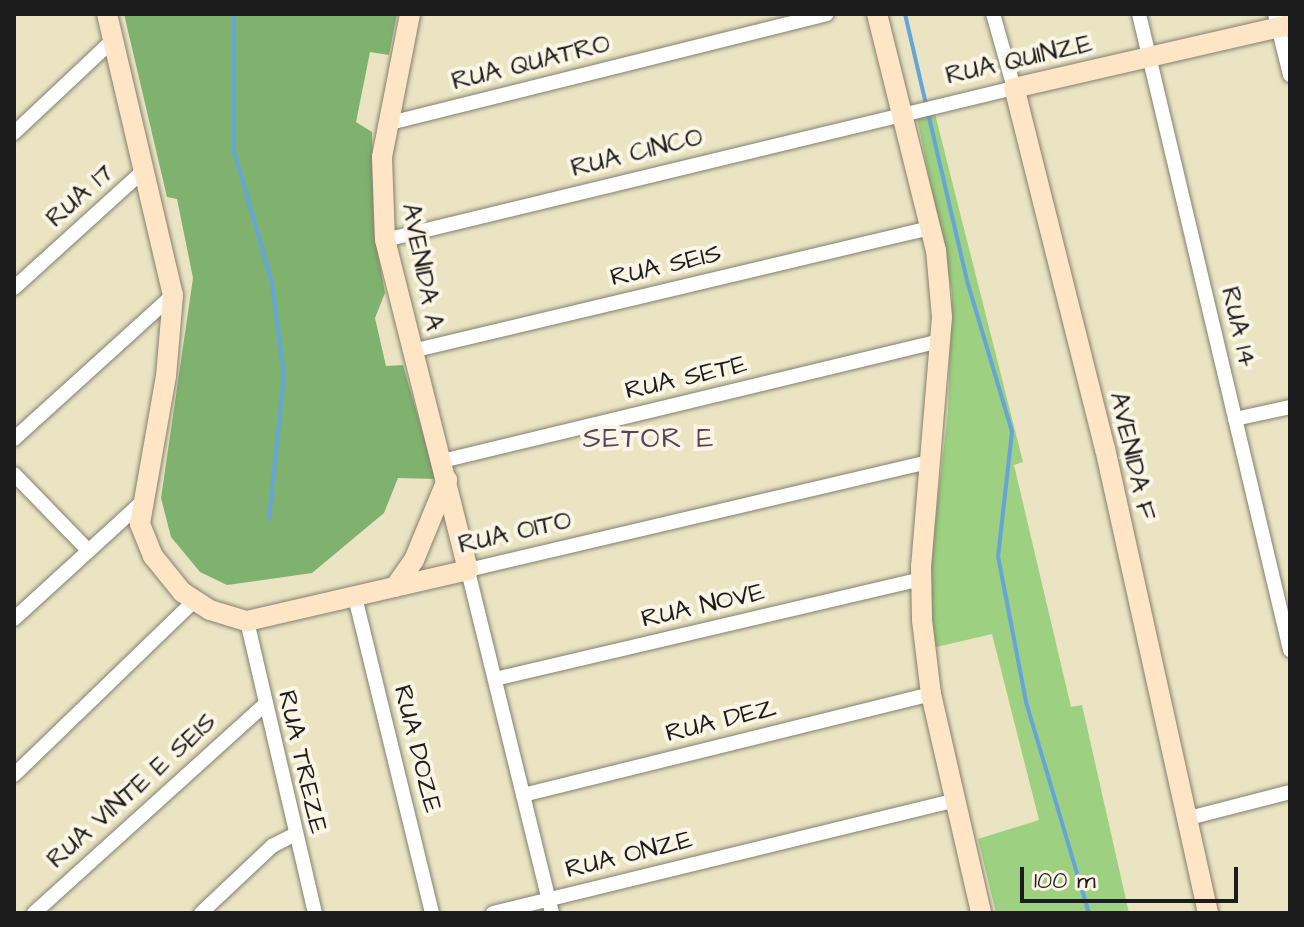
<!DOCTYPE html>
<html>
<head>
<meta charset="utf-8">
<style>
  body { margin:0 }
  #map { position:relative; width:1304px; height:927px; overflow:hidden; background:#eae4c3; font-family:"Architects Daughter",sans-serif }
  div>[style] { position:absolute }
  .green>* { inset:0; background:#9dd080 }
  .forest>* { inset:0; background:#7eb26e }
  .stream>* { height:4px; margin:-2px; padding:0 2px; transform-origin:2px; border-radius:2px; background:#67a4d8 }
  .roads { filter:drop-shadow(0 0 2px #838070) drop-shadow(0 0 2px #838070) }
  .street>* { height:14px; margin:-7px; padding:0 7px; transform-origin:7px; border-radius:7px; background:#fff }
  .secondary>* { height:20px; margin:-10px; padding:0 10px; transform-origin:10px; border-radius:10px; background:#fee5c5 }
  span { translate:-50% -50%; white-space:nowrap; text-align:center; line-height:1.15; -webkit-text-stroke:8px #fcf5e5; paint-order:stroke }
  .street-label { font-size:26px; color:#1c1c1c }
  .neighbourhood-label { font-size:28px; color:#584458; letter-spacing:2px }
  .frame { position:absolute; inset:0; border:16px solid #1c1c1c; pointer-events:none }
  .scale { position:absolute; left:1020px; top:867px; width:218px; height:36px; box-sizing:border-box; border:4px solid #1c1c1c; border-top:0; padding-left:10px; font-size:24px; line-height:28px; white-space:nowrap; color:#1c1c1c; -webkit-text-stroke:6px #fcf5e5; paint-order:stroke }
</style>
</head>
<body>
<div id="map">
  <div class="green">
    <div style="clip-path:polygon(935px 114px,1023px 462px,1014px 465px,1071px 707px,1082px 705px,1129px 913px,996px 913px,978px 839px,1039px 820px,992px 634px,932px 648px,929px 578px,948px 411px,952px 292px,917px 117px)"></div>
  </div>
  <div class="forest">
    <div style="clip-path:polygon(124px 14px,397px 14px,389px 55px,370px 52px,356px 122px,372px 132px,374px 231px,385px 293px,375px 318px,386px 366px,403px 365px,436px 479px,398px 478px,384px 513px,312px 573px,227px 585px,200px 572px,171px 537px,161px 498px,193px 278px,177px 199px,167px 197px)"></div>
  </div>
  <div class="stream">
    <div style="left:234px;top:14px;width:137px;rotate:90deg"></div>
    <div style="left:234px;top:151px;width:137px;rotate:73.9deg"></div>
    <div style="left:272px;top:283px;width:94px;rotate:82.6deg"></div>
    <div style="left:284px;top:376px;width:143px;rotate:96deg"></div>
    <div style="left:905px;top:14px;width:277px;rotate:76.9deg"></div>
    <div style="left:968px;top:284px;width:154px;rotate:73.4deg"></div>
    <div style="left:1012px;top:432px;width:125px;rotate:96.4deg"></div>
    <div style="left:998px;top:556px;width:149px;rotate:79.1deg"></div>
    <div style="left:1026px;top:702px;width:220px;rotate:73.4deg"></div>
  </div>
  <div class="roads">
    <div class="street">
      <div style="left:1139px;top:14px;width:654px;rotate:76.64deg"></div>
      <div style="left:1275px;top:14px;width:63px;rotate:76.2deg"></div>
      <div style="left:386px;top:124px;width:454px;rotate:-14deg"></div>
      <div style="left:14px;top:133px;width:133px;rotate:-43.2deg"></div>
      <div style="left:385px;top:240px;width:647px;rotate:-13.59deg"></div>
      <div style="left:1014px;top:88px;width:77px;rotate:-105.8deg"></div>
      <div style="left:14px;top:288px;width:174px;rotate:-42.2deg"></div>
      <div style="left:412px;top:351px;width:532px;rotate:-13.36deg"></div>
      <div style="left:1235px;top:419px;width:56px;rotate:-12.3deg"></div>
      <div style="left:14px;top:439px;width:215px;rotate:-42.2deg"></div>
      <div style="left:442px;top:461px;width:512px;rotate:-13.55deg"></div>
      <div style="left:14px;top:474px;width:105px;rotate:45.8deg"></div>
      <div style="left:355px;top:597px;width:325px;rotate:76.3deg"></div>
      <div style="left:14px;top:619px;width:172px;rotate:-42.4deg"></div>
      <div style="left:247px;top:621px;width:300px;rotate:76.9deg"></div>
      <div style="left:495px;top:679px;width:438px;rotate:-13.2deg"></div>
      <div style="left:14px;top:775px;width:250px;rotate:-44deg"></div>
      <div style="left:523px;top:795px;width:420px;rotate:-13.9deg"></div>
      <div style="left:1189px;top:818px;width:104px;rotate:-14.4deg"></div>
      <div style="left:34px;top:913px;width:310px;rotate:-42.1deg"></div>
      <div style="left:201px;top:913px;width:98px;rotate:-43.3deg"></div>
      <div style="left:272px;top:846px;width:25px;rotate:-27deg"></div>
      <div style="left:493px;top:913px;width:476px;rotate:-13.7deg"></div>
      <div style="left:552px;top:913px;width:353px;rotate:-103.8deg"></div>
      <div style="left:468px;top:570px;width:476px;rotate:-13.2deg"></div>
    </div>
    <div class="secondary">
      <div style="left:107px;top:14px;width:289px;rotate:76.8deg"></div>
      <div style="left:173px;top:295px;width:81px;rotate:94.9deg"></div>
      <div style="left:166px;top:376px;width:150px;rotate:100deg"></div>
      <div style="left:140px;top:524px;width:35px;rotate:68deg"></div>
      <div style="left:153px;top:556px;width:46px;rotate:51.1deg"></div>
      <div style="left:182px;top:592px;width:33px;rotate:33deg"></div>
      <div style="left:210px;top:610px;width:39px;rotate:17deg"></div>
      <div style="left:247px;top:621px;width:227px;rotate:-13deg"></div>
      <div style="left:468px;top:570px;width:340px;rotate:-104.1deg"></div>
      <div style="left:385px;top:240px;width:83px;rotate:-92.1deg"></div>
      <div style="left:382px;top:157px;width:146px;rotate:-78.9deg"></div>
      <div style="left:877px;top:14px;width:243px;rotate:76deg"></div>
      <div style="left:936px;top:250px;width:67px;rotate:84.9deg"></div>
      <div style="left:942px;top:317px;width:250px;rotate:94.8deg"></div>
      <div style="left:921px;top:566px;width:54px;rotate:88.9deg"></div>
      <div style="left:922px;top:620px;width:75px;rotate:83.1deg"></div>
      <div style="left:931px;top:694px;width:225px;rotate:77.1deg"></div>
      <div style="left:395px;top:587px;width:33px;rotate:-55deg"></div>
      <div style="left:414px;top:560px;width:87px;rotate:-67.6deg"></div>
      <div style="left:1208px;top:913px;width:475px;rotate:-102.5deg"></div>
      <div style="left:1105px;top:449px;width:372px;rotate:-104.1deg"></div>
      <div style="left:1014px;top:88px;width:283px;rotate:-12.9deg"></div>
    </div>
  </div>
  <div class="street-label">
    <span style="left:1019px;top:60px;rotate:-13deg">RUA QUINZE</span>
    <span style="left:531px;top:63px;rotate:-14deg">RUA QUATRO</span>
    <span style="left:637px;top:153px;rotate:-14deg">RUA CINCO</span>
    <span style="left:80px;top:196px;rotate:-42deg">RUA 17</span>
    <span style="left:666px;top:266px;rotate:-13deg">RUA SEIS</span>
    <span style="left:422px;top:267px;rotate:79deg">AVENIDA A</span>
    <span style="left:1238px;top:327px;rotate:77deg">RUA 14</span>
    <span style="left:686px;top:378px;rotate:-13deg">RUA SETE</span>
    <span style="left:1132px;top:456px;rotate:77deg">AVENIDA F</span>
    <span style="left:515px;top:533px;rotate:-13deg">RUA OITO</span>
    <span style="left:703px;top:606px;rotate:-13deg">RUA NOVE</span>
    <span style="left:721px;top:721px;rotate:-14deg">RUA DEZ</span>
    <span style="left:417px;top:749px;rotate:76deg">RUA DOZE</span>
    <span style="left:302px;top:762px;rotate:77deg">RUA TREZE</span>
    <span style="left:132px;top:791px;rotate:-42deg">RUA VINTE E SEIS</span>
    <span style="left:629px;top:855px;rotate:-14deg">RUA ONZE</span>
  </div>
  <div class="neighbourhood-label">
    <span style="left:649px;top:439px">SETOR E</span>
  </div>
  <div class="frame"></div>
  <div class="scale">100 m</div>
</div>
</body>
</html>
